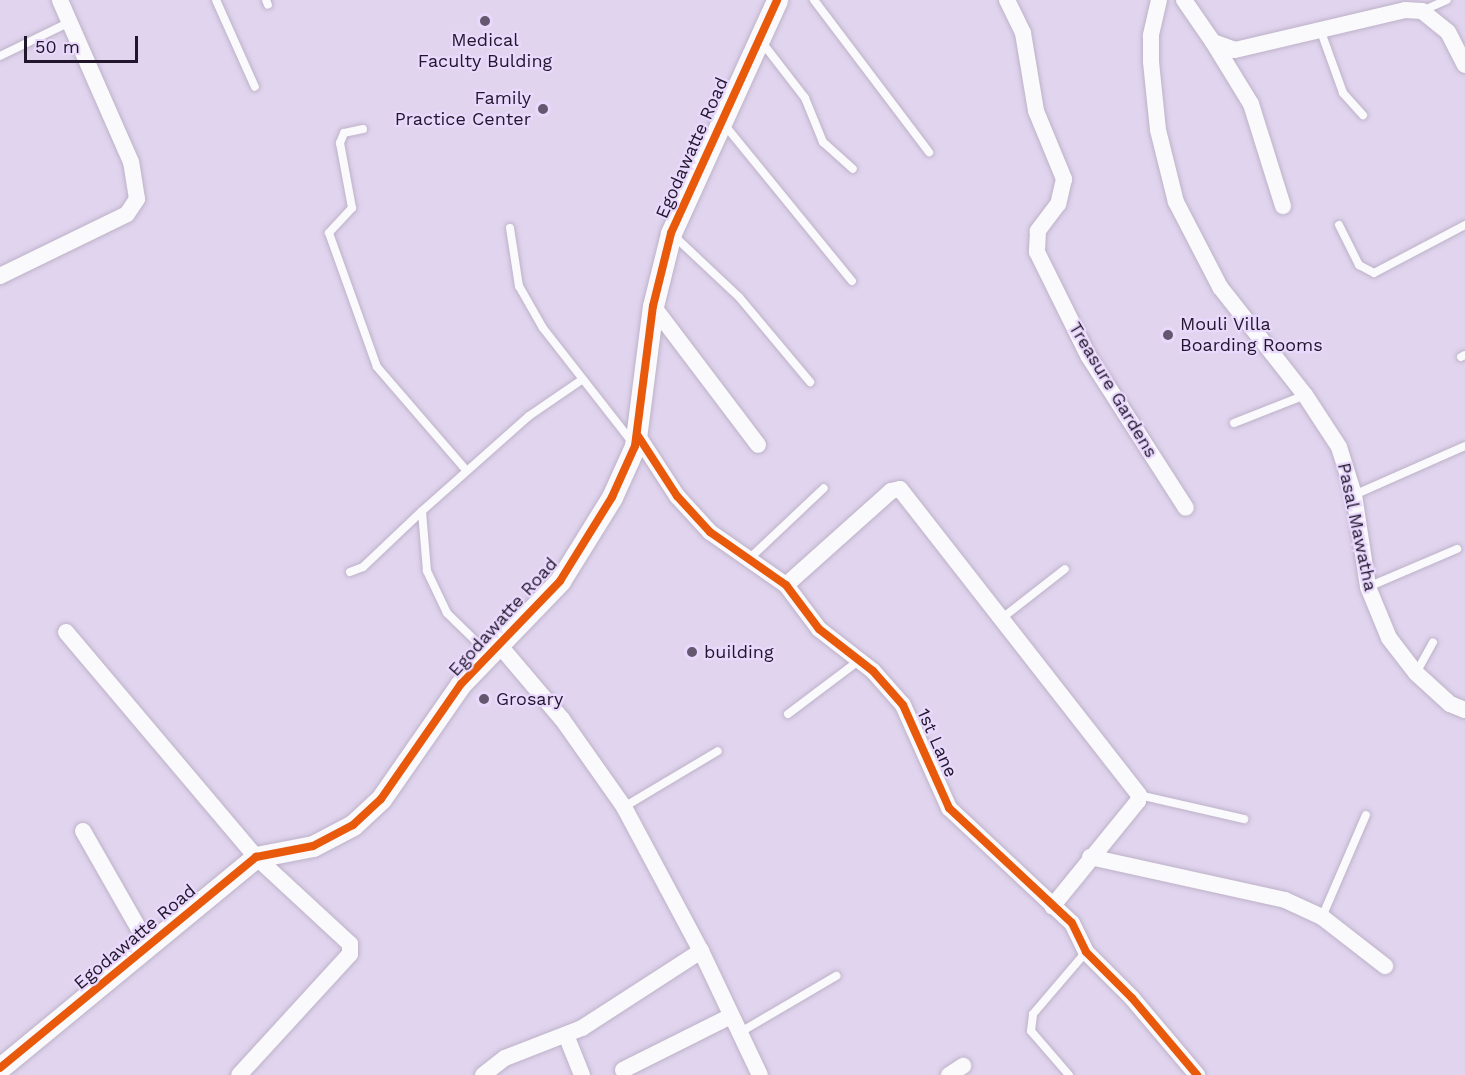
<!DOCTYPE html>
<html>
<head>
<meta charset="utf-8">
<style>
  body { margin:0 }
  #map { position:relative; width:1465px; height:1075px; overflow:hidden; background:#e0d4ee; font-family:"Work Sans",sans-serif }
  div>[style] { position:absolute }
  .roads { filter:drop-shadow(0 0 2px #bdb2c8) drop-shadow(0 0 2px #bdb2c8) }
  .service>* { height:8px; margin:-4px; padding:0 4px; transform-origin:4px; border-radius:4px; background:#faf9fc }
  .minor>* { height:16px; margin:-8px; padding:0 8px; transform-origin:8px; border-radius:8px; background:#faf9fc }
  .tertiary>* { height:21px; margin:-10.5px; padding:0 10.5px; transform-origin:10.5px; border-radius:10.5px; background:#faf9fc }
  .cycleway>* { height:8px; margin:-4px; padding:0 4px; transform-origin:4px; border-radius:4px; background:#e8590c }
  .dots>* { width:16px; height:16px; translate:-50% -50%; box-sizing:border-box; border:3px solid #e9d9fd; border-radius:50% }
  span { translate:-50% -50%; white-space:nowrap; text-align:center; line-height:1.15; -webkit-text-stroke:4.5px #e9d9fd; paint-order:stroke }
  .poi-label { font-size:18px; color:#21162c }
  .right { translate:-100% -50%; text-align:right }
  .left { translate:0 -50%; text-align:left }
  .street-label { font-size:18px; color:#21162c }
  .scale { position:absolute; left:24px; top:36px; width:114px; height:27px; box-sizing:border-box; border:3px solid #21162c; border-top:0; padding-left:8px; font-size:18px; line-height:21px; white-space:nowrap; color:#21162c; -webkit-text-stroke:4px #e9d9fd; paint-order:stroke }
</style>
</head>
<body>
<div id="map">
  <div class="roads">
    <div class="service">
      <div style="left:216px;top:0;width:95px;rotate:65.9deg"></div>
      <div style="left:266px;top:0;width:5px;rotate:68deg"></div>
      <div style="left:814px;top:0;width:191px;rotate:52.9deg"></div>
      <div style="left:1422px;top:11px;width:27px;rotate:-24deg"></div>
      <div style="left:1320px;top:29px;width:68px;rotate:70.2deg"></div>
      <div style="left:1343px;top:93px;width:30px;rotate:48deg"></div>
      <div style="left:761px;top:41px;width:72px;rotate:52.3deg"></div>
      <div style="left:805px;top:98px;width:48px;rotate:67.8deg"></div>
      <div style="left:823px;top:142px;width:40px;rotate:42deg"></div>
      <div style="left:0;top:56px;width:78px;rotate:-25.9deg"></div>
      <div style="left:723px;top:123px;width:204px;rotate:50.8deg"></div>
      <div style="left:363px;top:129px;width:19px;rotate:168deg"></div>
      <div style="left:344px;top:133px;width:11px;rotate:112deg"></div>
      <div style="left:340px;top:143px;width:66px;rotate:79.5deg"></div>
      <div style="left:352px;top:208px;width:34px;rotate:133deg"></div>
      <div style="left:329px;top:233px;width:142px;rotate:70.3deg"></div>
      <div style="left:377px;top:367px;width:136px;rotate:49.2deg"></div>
      <div style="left:1339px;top:225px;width:45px;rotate:63.4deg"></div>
      <div style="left:1359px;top:265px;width:17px;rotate:28deg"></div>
      <div style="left:1374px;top:273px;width:103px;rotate:-27.8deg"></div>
      <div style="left:510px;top:228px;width:59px;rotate:81.2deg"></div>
      <div style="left:519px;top:286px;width:48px;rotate:60.3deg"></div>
      <div style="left:543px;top:328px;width:146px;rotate:52deg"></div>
      <div style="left:673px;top:235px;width:91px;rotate:43.2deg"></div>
      <div style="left:739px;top:297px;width:111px;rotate:50.1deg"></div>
      <div style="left:1461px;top:357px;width:4px;rotate:-27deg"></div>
      <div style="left:1234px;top:423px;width:76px;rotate:-21.5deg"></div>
      <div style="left:1354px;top:495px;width:121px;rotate:-23.8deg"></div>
      <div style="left:751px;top:557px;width:100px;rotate:-43.4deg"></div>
      <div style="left:350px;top:572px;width:14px;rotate:-21deg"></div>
      <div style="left:363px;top:567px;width:81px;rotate:-43.5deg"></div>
      <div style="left:1368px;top:587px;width:97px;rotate:-23.1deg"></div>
      <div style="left:1001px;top:619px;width:81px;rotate:-38deg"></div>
      <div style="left:490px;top:655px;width:60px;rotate:-135.7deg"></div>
      <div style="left:447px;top:613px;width:47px;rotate:-115.5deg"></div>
      <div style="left:427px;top:571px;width:60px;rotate:-94.8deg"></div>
      <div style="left:422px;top:511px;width:143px;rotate:-41.6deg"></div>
      <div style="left:529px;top:416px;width:65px;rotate:-34.4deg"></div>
      <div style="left:1416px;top:673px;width:35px;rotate:-61deg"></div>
      <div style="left:788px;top:714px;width:86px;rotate:-37deg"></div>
      <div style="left:1139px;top:795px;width:108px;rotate:12.9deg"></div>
      <div style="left:624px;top:807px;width:109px;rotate:-30.8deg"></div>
      <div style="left:1322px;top:917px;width:111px;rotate:-66.7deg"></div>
      <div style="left:739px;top:1033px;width:113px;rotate:-30.4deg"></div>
      <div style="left:1069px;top:1075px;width:58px;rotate:-130.8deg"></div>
      <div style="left:1031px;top:1031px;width:17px;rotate:-83deg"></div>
      <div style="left:1033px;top:1014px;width:82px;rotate:-49.5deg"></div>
    </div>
    <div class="minor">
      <div style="left:1007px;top:0;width:37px;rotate:64deg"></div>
      <div style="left:1023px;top:33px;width:79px;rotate:80.5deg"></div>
      <div style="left:1036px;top:111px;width:74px;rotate:67.6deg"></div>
      <div style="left:1064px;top:179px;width:26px;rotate:103deg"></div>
      <div style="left:1058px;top:204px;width:34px;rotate:127deg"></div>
      <div style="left:1038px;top:231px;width:21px;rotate:93deg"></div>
      <div style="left:1037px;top:252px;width:117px;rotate:63.7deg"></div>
      <div style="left:1089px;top:357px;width:179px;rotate:57.3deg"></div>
      <div style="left:1159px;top:0;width:37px;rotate:103deg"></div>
      <div style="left:1151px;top:36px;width:26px;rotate:90deg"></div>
      <div style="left:1151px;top:62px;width:68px;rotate:84.1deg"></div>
      <div style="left:1158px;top:130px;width:74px;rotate:76deg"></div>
      <div style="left:1176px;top:202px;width:96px;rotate:62.6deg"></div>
      <div style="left:1220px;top:287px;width:137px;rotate:51.8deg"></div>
      <div style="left:1305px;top:395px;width:62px;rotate:56.8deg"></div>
      <div style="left:1339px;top:447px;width:50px;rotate:72.6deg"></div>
      <div style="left:1354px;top:495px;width:93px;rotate:81.3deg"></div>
      <div style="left:1368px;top:587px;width:55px;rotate:67.6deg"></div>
      <div style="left:1389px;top:638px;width:44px;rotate:52.4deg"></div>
      <div style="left:1416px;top:673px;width:46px;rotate:42.4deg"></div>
      <div style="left:1450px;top:704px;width:16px;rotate:22deg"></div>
      <div style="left:1184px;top:0;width:51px;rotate:55.4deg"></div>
      <div style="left:1213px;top:42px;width:23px;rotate:20deg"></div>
      <div style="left:1235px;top:50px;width:175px;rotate:-13.2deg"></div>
      <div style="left:1405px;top:10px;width:17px;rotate:3deg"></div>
      <div style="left:1422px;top:11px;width:33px;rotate:39deg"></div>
      <div style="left:1448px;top:32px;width:37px;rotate:63deg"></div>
      <div style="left:1213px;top:42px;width:73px;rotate:58.5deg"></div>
      <div style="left:1251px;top:104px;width:107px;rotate:72.6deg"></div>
      <div style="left:0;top:276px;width:141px;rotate:-26deg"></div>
      <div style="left:127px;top:214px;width:18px;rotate:-56deg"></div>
      <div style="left:137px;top:199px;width:37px;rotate:-99deg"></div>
      <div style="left:131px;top:162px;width:177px;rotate:-113.7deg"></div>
      <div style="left:653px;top:306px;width:174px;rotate:52.9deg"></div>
      <div style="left:638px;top:436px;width:72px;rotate:57deg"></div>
      <div style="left:677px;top:496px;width:49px;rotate:47.5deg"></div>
      <div style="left:710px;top:532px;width:93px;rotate:34.9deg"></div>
      <div style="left:786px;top:585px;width:55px;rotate:53.1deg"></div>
      <div style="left:819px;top:629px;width:68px;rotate:37.9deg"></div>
      <div style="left:873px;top:671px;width:45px;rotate:48.6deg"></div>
      <div style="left:903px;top:705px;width:113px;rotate:65.9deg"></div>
      <div style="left:949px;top:808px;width:168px;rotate:43.1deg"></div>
      <div style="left:1072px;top:923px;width:32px;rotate:64deg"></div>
      <div style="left:1086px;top:952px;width:65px;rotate:45deg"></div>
      <div style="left:1132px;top:998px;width:101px;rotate:49.8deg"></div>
      <div style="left:786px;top:585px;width:141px;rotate:-41.8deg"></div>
      <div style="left:891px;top:491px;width:9px;rotate:-13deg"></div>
      <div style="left:900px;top:489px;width:388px;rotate:52deg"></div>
      <div style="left:1139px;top:795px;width:6px;rotate:99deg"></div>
      <div style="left:1138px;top:801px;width:136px;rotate:129.1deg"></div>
      <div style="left:66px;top:632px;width:294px;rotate:49.8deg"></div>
      <div style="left:256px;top:857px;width:128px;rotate:42.8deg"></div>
      <div style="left:350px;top:944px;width:10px;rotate:90deg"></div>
      <div style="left:350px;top:954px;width:164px;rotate:132.5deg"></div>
      <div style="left:500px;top:646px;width:96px;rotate:49.7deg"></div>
      <div style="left:562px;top:719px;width:108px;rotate:54.8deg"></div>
      <div style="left:624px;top:807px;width:163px;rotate:61.9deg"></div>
      <div style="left:701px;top:951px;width:137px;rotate:64.6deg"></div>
      <div style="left:83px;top:831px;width:131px;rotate:60.3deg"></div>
      <div style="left:1090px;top:857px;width:200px;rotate:12.4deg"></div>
      <div style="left:1285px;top:900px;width:41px;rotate:24.7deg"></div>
      <div style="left:1322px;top:917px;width:80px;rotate:37.9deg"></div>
      <div style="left:566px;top:1035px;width:43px;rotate:68.2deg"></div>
      <div style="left:623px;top:1070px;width:121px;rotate:-26.6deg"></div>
      <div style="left:483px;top:1075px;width:28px;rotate:-38deg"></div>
      <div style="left:505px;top:1058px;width:83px;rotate:-21.3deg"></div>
      <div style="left:582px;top:1028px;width:142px;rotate:-32.9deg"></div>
      <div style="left:949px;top:1075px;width:17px;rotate:-33deg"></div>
    </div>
    <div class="tertiary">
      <div style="left:0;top:1068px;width:332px;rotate:-39.5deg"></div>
      <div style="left:256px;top:857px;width:58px;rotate:-10.9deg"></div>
      <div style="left:313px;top:846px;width:45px;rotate:-27.7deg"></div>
      <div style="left:353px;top:825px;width:38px;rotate:-43deg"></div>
      <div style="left:381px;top:799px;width:140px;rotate:-55.2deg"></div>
      <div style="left:461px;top:684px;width:143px;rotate:-46.1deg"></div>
      <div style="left:560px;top:581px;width:99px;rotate:-58.2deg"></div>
      <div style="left:612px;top:497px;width:56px;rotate:-65.7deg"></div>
      <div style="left:635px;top:446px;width:141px;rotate:-82.7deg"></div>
      <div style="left:653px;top:306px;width:75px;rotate:-76.1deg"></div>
      <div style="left:671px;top:233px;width:256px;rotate:-65.5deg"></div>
    </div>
  </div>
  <div class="cycleway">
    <div style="left:638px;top:436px;width:72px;rotate:57deg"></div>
    <div style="left:677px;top:496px;width:49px;rotate:47.5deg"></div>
    <div style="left:710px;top:532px;width:93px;rotate:34.9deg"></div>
    <div style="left:786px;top:585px;width:55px;rotate:53.1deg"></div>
    <div style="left:819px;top:629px;width:68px;rotate:37.9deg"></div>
    <div style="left:873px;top:671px;width:45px;rotate:48.6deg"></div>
    <div style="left:903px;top:705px;width:113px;rotate:65.9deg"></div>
    <div style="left:949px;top:808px;width:168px;rotate:43.1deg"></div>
    <div style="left:1072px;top:923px;width:32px;rotate:64deg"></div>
    <div style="left:1086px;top:952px;width:65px;rotate:45deg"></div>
    <div style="left:1132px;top:998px;width:101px;rotate:49.8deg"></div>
    <div style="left:0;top:1068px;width:332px;rotate:-39.5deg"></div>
    <div style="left:256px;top:857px;width:58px;rotate:-10.9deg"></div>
    <div style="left:313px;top:846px;width:45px;rotate:-27.7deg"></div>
    <div style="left:353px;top:825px;width:38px;rotate:-43deg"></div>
    <div style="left:381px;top:799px;width:140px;rotate:-55.2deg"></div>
    <div style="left:461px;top:684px;width:143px;rotate:-46.1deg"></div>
    <div style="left:560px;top:581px;width:99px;rotate:-58.2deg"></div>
    <div style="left:612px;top:497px;width:56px;rotate:-65.7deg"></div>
    <div style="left:635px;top:446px;width:141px;rotate:-82.7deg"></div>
    <div style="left:653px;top:306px;width:75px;rotate:-76.1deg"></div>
    <div style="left:671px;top:233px;width:256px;rotate:-65.5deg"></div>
  </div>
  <div class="dots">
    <div style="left:485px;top:21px;background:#645870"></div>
    <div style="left:543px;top:109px;background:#645870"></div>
    <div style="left:1168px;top:335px;background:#645870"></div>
    <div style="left:692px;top:652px;background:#645870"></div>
    <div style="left:484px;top:699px;background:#645870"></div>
  </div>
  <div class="poi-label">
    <span style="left:485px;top:51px">Medical<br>Faculty Bulding</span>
    <span class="right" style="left:531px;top:109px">Family<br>Practice Center</span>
    <span class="left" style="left:1180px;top:335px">Mouli Villa<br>Boarding Rooms</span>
    <span class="left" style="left:704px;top:652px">building</span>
    <span class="left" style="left:496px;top:699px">Grosary</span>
  </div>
  <div class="street-label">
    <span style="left:692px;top:148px;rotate:-66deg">Egodawatte Road</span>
    <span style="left:1113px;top:390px;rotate:59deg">Treasure Gardens</span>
    <span style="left:1357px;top:527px;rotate:78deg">Pasal Mawatha</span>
    <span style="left:503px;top:617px;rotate:-48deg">Egodawatte Road</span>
    <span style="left:937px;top:743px;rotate:66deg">1st Lane</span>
    <span style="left:135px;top:937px;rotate:-40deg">Egodawatte Road</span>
  </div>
  <div class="scale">50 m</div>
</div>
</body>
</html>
